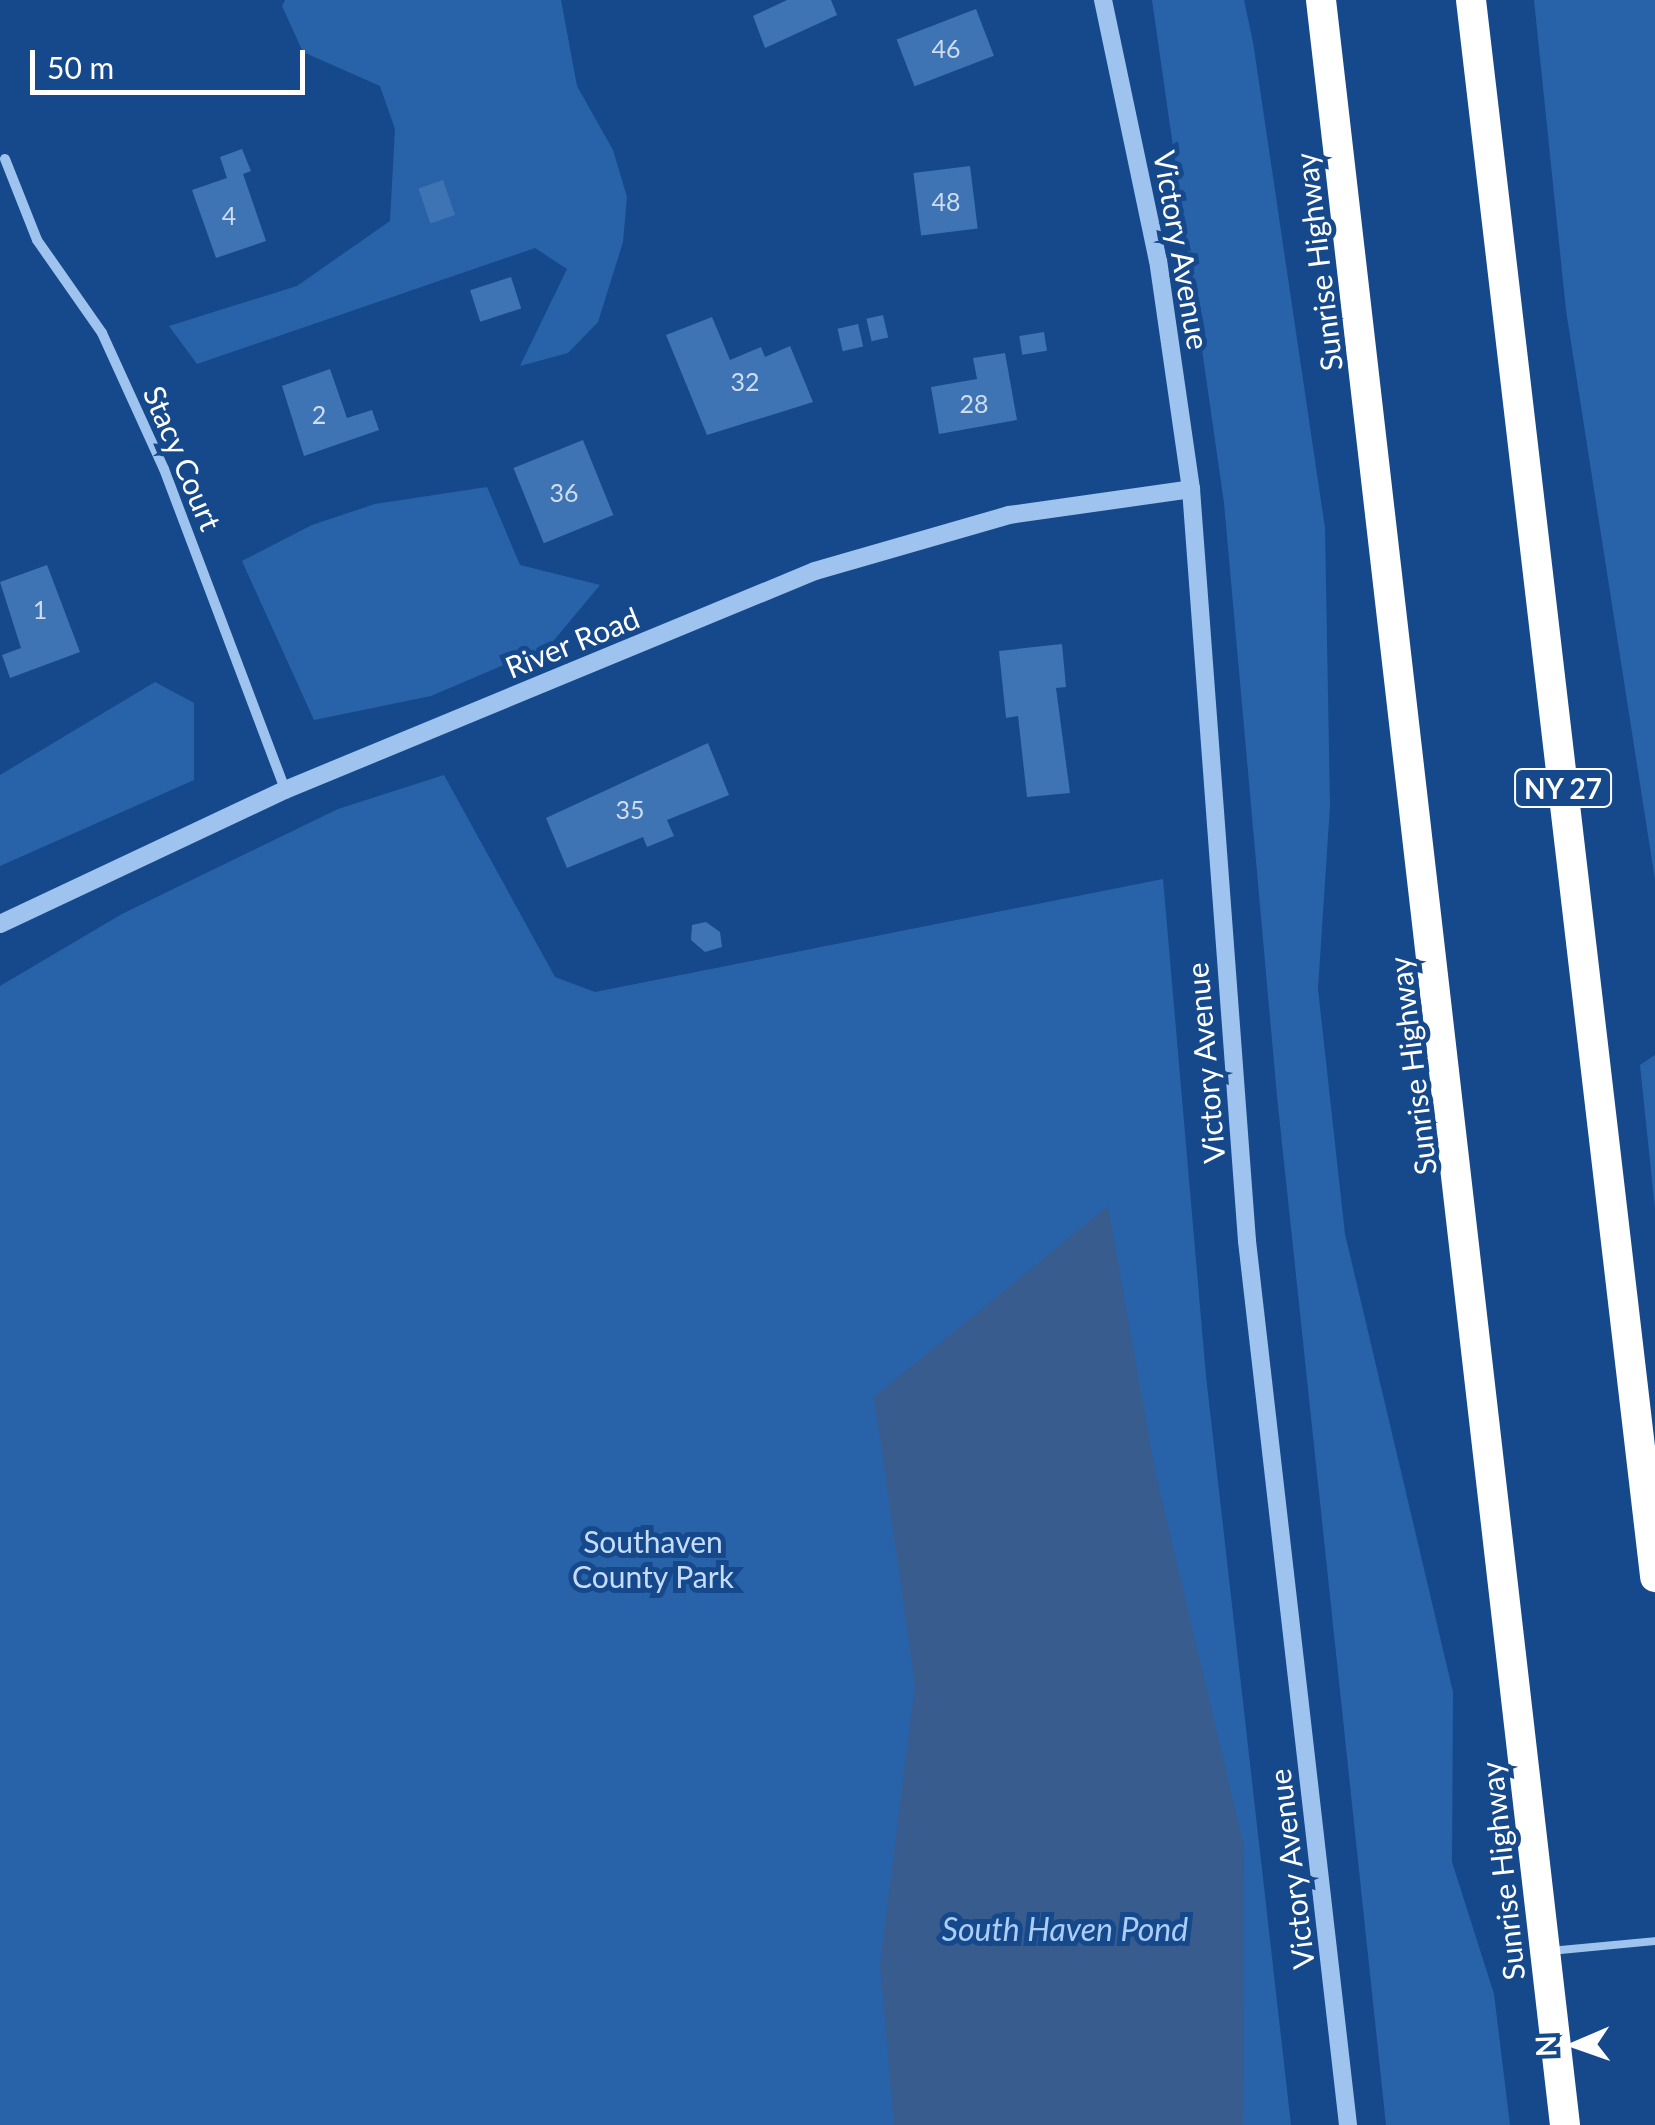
<!DOCTYPE html>
<html>
<head>
<meta charset="utf-8">
<style>
  body { margin:0 }
  #map { position:relative; width:1655px; height:2125px; overflow:hidden; background:#16498b; font-family:Lato,sans-serif }
  div>[style] { position:absolute }
  .green>* { inset:0; background:#2863aa }
  .water>* { inset:0; background:#375c8d }
  .building>* { inset:0; background:#3e73b4; transform-origin:0 0 }
  .service>* { height:8px; margin:-4px; padding:0 4px; transform-origin:4px; border-radius:4px; background:#9fc3ef }
  .minor>* { height:10px; margin:-5px; padding:0 5px; transform-origin:5px; border-radius:5px; background:#9fc3ef }
  .tertiary>* { height:18px; margin:-9px; padding:0 9px; transform-origin:9px; border-radius:9px; background:#9fc3ef }
  .motorway>* { height:30px; margin:-15px; padding:0 15px; transform-origin:15px; border-radius:15px; background:#fff }
  span { translate:-50% -50%; white-space:nowrap; text-align:center; line-height:1.15; -webkit-text-stroke:10px #16498b; paint-order:stroke }
  .number-label { font-size:25px; color:#cfdcec }
  .number-label span { -webkit-text-stroke-width:0 }
  .shield-label span { padding:2px 8px; background:#16498b; border:2px solid; border-radius:8px; -webkit-text-stroke-width:0 }
  .shield-label { font-size:28px; color:#fff; font-weight:700 }
  .street-label { font-size:30px; color:#fff }
  .park-label { font-size:30px; color:#c5ddfb }
  .water-label { font-size:32px; color:#abcdf6; font-style:italic }
  .north { position:absolute; left:1525px; top:1995px; width:100px; height:100px; -webkit-text-stroke:8px #16498b; paint-order:stroke; rotate:268deg; font-size:28px; font-weight:700; line-height:40px; text-align:center; color:#fff }
  .north::after { content:''; display:block; margin:auto; width:35px; height:45px; background:#fff; clip-path:polygon(50% 0,100% 100%,50% 72%,0 100%) }
  .scale { position:absolute; left:30px; top:50px; width:275px; height:45px; box-sizing:border-box; border:5px solid #fff; border-top:0; padding-left:12px; font-size:30px; line-height:35px; white-space:nowrap; color:#fff; -webkit-text-stroke:8px #16498b; paint-order:stroke }
</style>
</head>
<body>
<div id="map">
  <div class="green">
    <div style="clip-path:polygon(285px 0,561px 0,577px 86px,613px 150px,627px 197px,623px 242px,598px 322px,568px 353px,520px 366px,567px 269px,535px 248px,197px 364px,169px 326px,297px 286px,390px 221px,395px 129px,380px 86px,303px 52px,282px 6px)"></div>
    <div style="clip-path:polygon(1152px 0,1244px 0,1253px 42px,1325px 528px,1330px 806px,1318px 989px,1345px 1234px,1453px 1692px,1452px 1862px,1494px 1994px,1510px 2125px,1386px 2125px,1277px 1096px,1224px 503px)"></div>
    <div style="clip-path:polygon(1534px 0,1655px 0,1655px 880px,1566px 310px)"></div>
    <div style="clip-path:polygon(487px 487px,520px 565px,600px 585px,550px 645px,431px 696px,314px 720px,242px 561px,312px 525px,375px 504px)"></div>
    <div style="clip-path:polygon(155px 682px,194px 703px,194px 780px,0 866px,0 775px)"></div>
    <div style="clip-path:polygon(444px 775px,555px 977px,595px 992px,1163px 879px,1206px 1376px,1291px 2125px,0 2125px,0 986px,122px 914px,338px 809px)"></div>
    <div style="clip-path:polygon(1655px 1055px,1655px 1209px,1640px 1065px)"></div>
  </div>
  <div class="water">
    <div style="clip-path:polygon(1108px 1206px,1155px 1470px,1244px 1846px,1243px 2125px,894px 2125px,880px 1966px,915px 1685px,874px 1397px)"></div>
  </div>
  <div class="building">
    <div style="clip-path:polygon(787px 0,831px 0,837px 15px,765px 48px,753px 16px)"></div>
    <div style="left:976px;top:9px;width:50px;height:85px;rotate:69deg"></div>
    <div style="clip-path:polygon(242px 149px,251px 171px,243px 174px,266px 241px,216px 258px,192px 190px,227px 178px,220px 157px)"></div>
    <div style="left:970px;top:166px;width:63px;height:57px;rotate:83deg"></div>
    <div style="left:443px;top:180px;width:37px;height:26px;rotate:71deg"></div>
    <div style="left:511px;top:277px;width:33px;height:43px;rotate:72deg"></div>
    <div style="left:883px;top:315px;width:23px;height:17px;rotate:77deg"></div>
    <div style="clip-path:polygon(712px 317px,730px 360px,761px 347px,765px 357px,790px 346px,813px 402px,707px 435px,666px 335px)"></div>
    <div style="left:858px;top:324px;width:23px;height:21px;rotate:77deg"></div>
    <div style="left:1044px;top:332px;width:19px;height:25px;rotate:81deg"></div>
    <div style="clip-path:polygon(1005px 353px,1017px 420px,939px 434px,931px 387px,977px 379px,973px 358px)"></div>
    <div style="clip-path:polygon(330px 369px,347px 418px,372px 410px,379px 430px,304px 456px,282px 386px)"></div>
    <div style="left:583px;top:440px;width:81px;height:75px;rotate:68deg"></div>
    <div style="clip-path:polygon(47px 565px,80px 652px,10px 678px,2px 655px,21px 648px,0 582px)"></div>
    <div style="clip-path:polygon(1062px 644px,1066px 687px,1056px 688px,1070px 793px,1027px 797px,1018px 716px,1006px 718px,999px 651px)"></div>
    <div style="clip-path:polygon(708px 743px,729px 795px,667px 820px,674px 836px,647px 847px,643px 837px,567px 868px,546px 818px)"></div>
    <div style="clip-path:polygon(706px 922px,720px 932px,722px 947px,705px 952px,691px 940px,692px 925px)"></div>
  </div>
  <div class="service">
    <div style="left:1550px;top:1951px;width:105px;rotate:-5.4deg"></div>
  </div>
  <div class="minor">
    <div style="left:5px;top:159px;width:87px;rotate:68.4deg"></div>
    <div style="left:37px;top:240px;width:113px;rotate:55deg"></div>
    <div style="left:102px;top:333px;width:149px;rotate:65.5deg"></div>
    <div style="left:164px;top:469px;width:343px;rotate:69.3deg"></div>
  </div>
  <div class="tertiary">
    <div style="left:1103px;top:0;width:266px;rotate:78.1deg"></div>
    <div style="left:1158px;top:260px;width:231px;rotate:81.8deg"></div>
    <div style="left:1191px;top:489px;width:754px;rotate:85.74deg"></div>
    <div style="left:1247px;top:1241px;width:890px;rotate:83.48deg"></div>
    <div style="left:0;top:924px;width:315px;rotate:-25.2deg"></div>
    <div style="left:285px;top:790px;width:573px;rotate:-22.45deg"></div>
    <div style="left:815px;top:571px;width:202px;rotate:-16.1deg"></div>
    <div style="left:1009px;top:515px;width:184px;rotate:-8.1deg"></div>
  </div>
  <div class="motorway">
    <div style="left:1321px;top:0;width:2139px;rotate:83.45deg"></div>
    <div style="left:1471px;top:0;width:1588px;rotate:83.34deg"></div>
  </div>
  <div class="number-label">
    <span style="left:946px;top:48px">46</span>
    <span style="left:946px;top:201px">48</span>
    <span style="left:229px;top:215px">4</span>
    <span style="left:745px;top:381px">32</span>
    <span style="left:974px;top:403px">28</span>
    <span style="left:319px;top:414px">2</span>
    <span style="left:564px;top:492px">36</span>
    <span style="left:40px;top:609px">1</span>
    <span style="left:630px;top:809px">35</span>
  </div>
  <div class="shield-label">
    <span style="left:1563px;top:788px">NY 27</span>
  </div>
  <div class="street-label">
    <span style="left:1182px;top:250px;rotate:80deg">Victory Avenue</span>
    <span style="left:1318px;top:262px;rotate:-97deg">Sunrise Highway</span>
    <span style="left:183px;top:458px;rotate:67deg">Stacy Court</span>
    <span style="left:572px;top:642px;rotate:-22deg">River Road</span>
    <span style="left:1205px;top:1063px;rotate:-95deg">Victory Avenue</span>
    <span style="left:1412px;top:1066px;rotate:-97deg">Sunrise Highway</span>
    <span style="left:1291px;top:1869px;rotate:-97deg">Victory Avenue</span>
    <span style="left:1502px;top:1871px;rotate:-96deg">Sunrise Highway</span>
  </div>
  <div class="park-label">
    <span style="left:653px;top:1558px">Southaven<br>County Park</span>
  </div>
  <div class="water-label">
    <span style="left:1065px;top:1929px">South Haven Pond</span>
  </div>
  <div class="north">N</div>
  <div class="scale">50 m</div>
</div>
</body>
</html>
